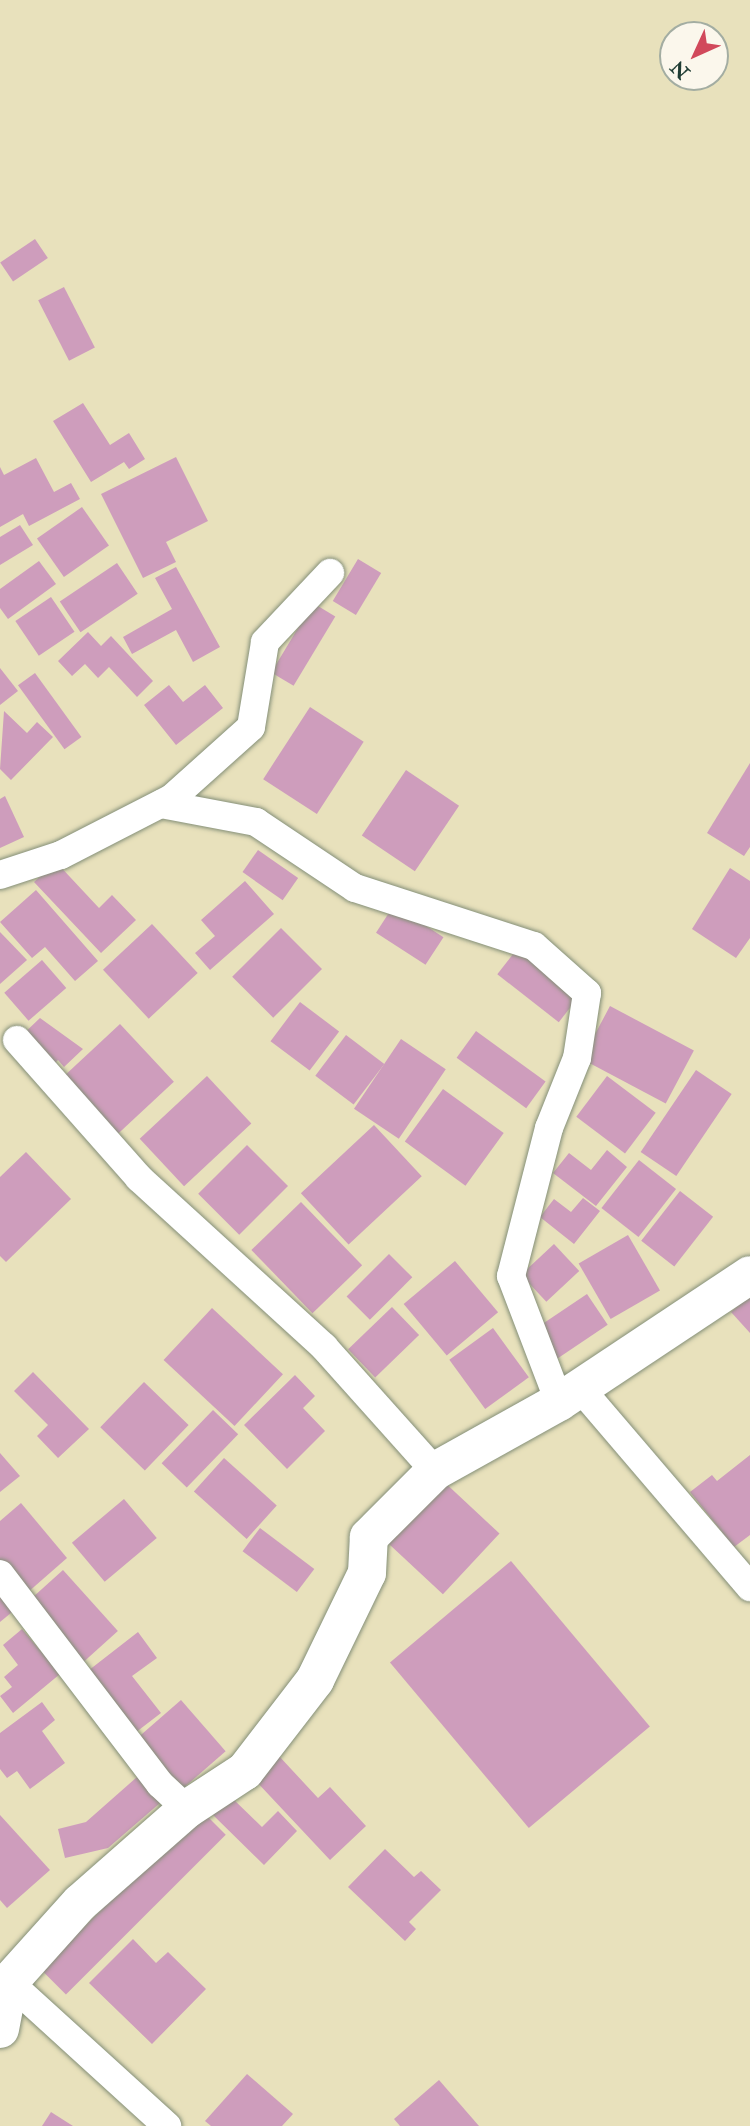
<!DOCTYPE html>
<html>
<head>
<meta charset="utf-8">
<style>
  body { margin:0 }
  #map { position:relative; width:750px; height:2126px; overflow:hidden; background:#e8e1bc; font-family:"IM FELL Double Pica",serif }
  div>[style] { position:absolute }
  .building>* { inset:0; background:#ce9dbc; transform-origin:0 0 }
  .roads { filter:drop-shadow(0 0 2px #848f78) drop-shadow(0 0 2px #848f78) }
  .street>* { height:28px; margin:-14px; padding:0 14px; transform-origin:14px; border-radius:14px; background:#fff }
  .secondary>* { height:38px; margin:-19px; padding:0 19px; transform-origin:19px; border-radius:19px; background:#fff }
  span { translate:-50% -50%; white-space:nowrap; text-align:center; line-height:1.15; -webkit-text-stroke:7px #fbf7ec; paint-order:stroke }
  .north { position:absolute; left:659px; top:21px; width:70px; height:70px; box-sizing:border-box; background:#fbf7ec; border:2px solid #a3ada2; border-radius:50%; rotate:225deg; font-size:19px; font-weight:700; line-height:28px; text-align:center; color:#1f3d34 }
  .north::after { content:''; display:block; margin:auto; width:24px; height:32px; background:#d1495b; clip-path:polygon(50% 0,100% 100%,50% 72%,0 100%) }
</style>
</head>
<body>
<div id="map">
  <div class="building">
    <div style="left:35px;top:239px;width:23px;height:42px;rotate:56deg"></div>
    <div style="left:64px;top:287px;width:68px;height:29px;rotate:63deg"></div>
    <div style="clip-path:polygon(83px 403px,110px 445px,129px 433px,145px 459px,129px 469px,124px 462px,91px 482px,53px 421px)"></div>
    <div style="clip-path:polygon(176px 457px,208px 521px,166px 542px,176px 562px,143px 578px,101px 494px)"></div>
    <div style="clip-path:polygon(36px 458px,54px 492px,71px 483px,80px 499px,29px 526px,23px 514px,0 527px,0 467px,4px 475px)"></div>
    <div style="left:82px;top:507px;width:47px;height:55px;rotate:55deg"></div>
    <div style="clip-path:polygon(20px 525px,33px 545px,0 565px,0 537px)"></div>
    <div style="left:358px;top:559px;width:27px;height:49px;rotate:31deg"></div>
    <div style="clip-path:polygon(39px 561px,56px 584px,8px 619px,0 608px,0 589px)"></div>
    <div style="left:117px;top:563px;width:37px;height:69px;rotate:56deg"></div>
    <div style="clip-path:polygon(176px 567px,220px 647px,193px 662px,176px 630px,132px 654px,123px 637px,172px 609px,155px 578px)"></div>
    <div style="left:51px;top:597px;width:42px;height:43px;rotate:56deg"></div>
    <div style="left:313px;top:603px;width:26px;height:81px;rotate:31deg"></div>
    <div style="clip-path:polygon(88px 632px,101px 646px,111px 636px,153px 681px,137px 697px,109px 667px,98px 678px,85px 664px,72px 676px,58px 661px)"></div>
    <div style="clip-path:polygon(0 668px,18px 691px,0 705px)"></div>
    <div style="left:35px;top:673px;width:79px;height:21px;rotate:54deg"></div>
    <div style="clip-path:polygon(169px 685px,183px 702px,205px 685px,223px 708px,176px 745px,144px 705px)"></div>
    <div style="left:310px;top:707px;width:64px;height:86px;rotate:33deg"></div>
    <div style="clip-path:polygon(4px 711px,27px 733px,37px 722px,53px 737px,11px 780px,0 769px)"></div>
    <div style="clip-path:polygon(750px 763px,750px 847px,744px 856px,707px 833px)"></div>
    <div style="left:406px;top:770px;width:64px;height:79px;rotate:34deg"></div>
    <div style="clip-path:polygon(5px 796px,24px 837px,0 848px,0 799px)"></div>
    <div style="left:258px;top:850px;width:49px;height:27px;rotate:35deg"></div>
    <div style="clip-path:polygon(56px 862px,99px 908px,112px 895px,136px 920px,101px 953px,34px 882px)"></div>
    <div style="clip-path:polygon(730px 868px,750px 881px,750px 938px,736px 958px,692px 929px)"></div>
    <div style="clip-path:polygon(245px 881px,274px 914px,210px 970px,195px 953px,215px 936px,201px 920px)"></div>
    <div style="clip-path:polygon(36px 890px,98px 961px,75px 981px,45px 947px,32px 958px,0 922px)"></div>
    <div style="left:394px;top:905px;width:59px;height:33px;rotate:33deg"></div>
    <div style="left:152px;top:924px;width:67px;height:67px;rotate:47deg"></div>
    <div style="left:281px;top:928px;width:58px;height:69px;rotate:45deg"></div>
    <div style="clip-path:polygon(0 932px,27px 960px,0 984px)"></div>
    <div style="left:517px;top:949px;width:78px;height:32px;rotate:38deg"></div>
    <div style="left:42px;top:960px;width:37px;height:50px;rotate:49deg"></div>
    <div style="left:300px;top:1002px;width:49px;height:49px;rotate:37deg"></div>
    <div style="left:610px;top:1006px;width:95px;height:60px;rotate:28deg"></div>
    <div style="clip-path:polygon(40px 1018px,83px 1049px,64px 1067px,58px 1060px,48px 1070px,18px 1039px)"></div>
    <div style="left:120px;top:1024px;width:79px;height:76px;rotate:47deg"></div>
    <div style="left:476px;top:1031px;width:86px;height:33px;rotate:36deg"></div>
    <div style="left:346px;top:1035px;width:48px;height:51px;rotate:37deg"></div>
    <div style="left:401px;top:1039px;width:54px;height:84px;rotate:34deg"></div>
    <div style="left:696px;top:1070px;width:43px;height:99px;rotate:34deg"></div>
    <div style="left:207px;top:1076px;width:65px;height:92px;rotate:47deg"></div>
    <div style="left:607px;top:1076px;width:61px;height:51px;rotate:37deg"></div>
    <div style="left:443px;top:1089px;width:75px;height:65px;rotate:36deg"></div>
    <div style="left:374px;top:1125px;width:70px;height:100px;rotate:47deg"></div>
    <div style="left:247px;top:1145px;width:58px;height:69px;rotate:45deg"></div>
    <div style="clip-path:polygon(607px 1150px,627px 1167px,596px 1206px,553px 1173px,569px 1153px,591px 1170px)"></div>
    <div style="clip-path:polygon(26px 1152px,71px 1199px,6px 1262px,0 1256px,0 1177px)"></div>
    <div style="left:639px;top:1160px;width:47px;height:61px;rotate:38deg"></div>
    <div style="left:680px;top:1191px;width:42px;height:63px;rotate:38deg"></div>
    <div style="clip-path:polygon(583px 1198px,600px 1211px,574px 1244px,540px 1217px,554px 1199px,571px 1212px)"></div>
    <div style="left:301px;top:1202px;width:88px;height:69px;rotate:46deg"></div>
    <div style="left:628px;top:1235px;width:64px;height:57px;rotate:60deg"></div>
    <div style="left:554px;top:1244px;width:37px;height:45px;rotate:47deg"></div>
    <div style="left:389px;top:1254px;width:33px;height:60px;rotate:45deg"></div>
    <div style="left:455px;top:1261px;width:67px;height:67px;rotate:50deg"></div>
    <div style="left:587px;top:1294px;width:37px;height:61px;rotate:56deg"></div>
    <div style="clip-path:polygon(750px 1295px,750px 1333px,731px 1312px)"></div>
    <div style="left:392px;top:1307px;width:39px;height:61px;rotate:46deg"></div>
    <div style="left:212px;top:1308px;width:97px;height:71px;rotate:43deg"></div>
    <div style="left:493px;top:1328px;width:61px;height:54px;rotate:54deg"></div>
    <div style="clip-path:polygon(33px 1372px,89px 1429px,58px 1458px,37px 1436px,48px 1425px,14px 1391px)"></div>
    <div style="clip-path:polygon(295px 1375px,315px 1396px,303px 1408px,325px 1431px,287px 1469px,244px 1425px)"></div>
    <div style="left:144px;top:1382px;width:62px;height:63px;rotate:44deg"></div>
    <div style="left:213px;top:1410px;width:35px;height:74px;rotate:44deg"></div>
    <div style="clip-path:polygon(0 1453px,20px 1476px,0 1492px)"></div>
    <div style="clip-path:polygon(750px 1455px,750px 1535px,734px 1547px,690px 1492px,712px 1475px,717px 1481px)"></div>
    <div style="left:224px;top:1458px;width:71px;height:45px;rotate:42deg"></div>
    <div style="left:441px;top:1479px;width:80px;height:83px;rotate:43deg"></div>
    <div style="left:124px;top:1499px;width:51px;height:68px;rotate:50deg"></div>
    <div style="clip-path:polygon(21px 1503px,67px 1558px,27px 1593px,0 1561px,0 1521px)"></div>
    <div style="left:260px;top:1528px;width:68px;height:29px;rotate:37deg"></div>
    <div style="left:511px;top:1561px;width:216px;height:158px;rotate:50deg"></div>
    <div style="left:63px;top:1570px;width:82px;height:47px;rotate:48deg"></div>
    <div style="clip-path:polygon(0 1587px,17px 1608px,0 1622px)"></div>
    <div style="clip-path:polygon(22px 1629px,60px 1674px,13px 1713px,0 1696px,12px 1687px,4px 1677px,18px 1665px,3px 1645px)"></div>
    <div style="clip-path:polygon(138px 1632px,157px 1658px,132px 1676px,161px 1713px,131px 1736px,84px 1674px)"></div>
    <div style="left:181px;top:1700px;width:68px;height:65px;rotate:49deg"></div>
    <div style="clip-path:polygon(42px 1702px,55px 1720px,42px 1731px,65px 1763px,30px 1789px,17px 1771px,7px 1778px,0 1769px,0 1733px)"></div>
    <div style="clip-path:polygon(279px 1756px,318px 1798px,330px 1787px,366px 1826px,330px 1860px,254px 1779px)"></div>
    <div style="clip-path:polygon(137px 1777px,160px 1803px,108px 1848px,65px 1858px,58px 1829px,86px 1822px)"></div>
    <div style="clip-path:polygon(230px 1796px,262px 1827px,278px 1811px,297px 1831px,264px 1865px,212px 1814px)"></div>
    <div style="left:201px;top:1810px;width:35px;height:226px;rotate:45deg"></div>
    <div style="clip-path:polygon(0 1815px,50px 1870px,7px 1908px,0 1900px)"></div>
    <div style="clip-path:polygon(385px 1849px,414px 1877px,421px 1871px,441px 1890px,409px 1922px,416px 1929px,405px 1941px,348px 1887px)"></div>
    <div style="clip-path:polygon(133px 1939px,156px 1963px,168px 1952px,206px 1989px,152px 2044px,89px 1983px)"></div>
    <div style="clip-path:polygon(247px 2074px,293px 2114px,282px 2126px,211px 2126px,205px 2121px)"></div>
    <div style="clip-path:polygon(439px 2080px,479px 2126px,400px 2126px,394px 2119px)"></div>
    <div style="clip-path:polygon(51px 2112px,73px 2126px,42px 2126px)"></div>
  </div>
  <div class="roads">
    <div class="street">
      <div style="left:161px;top:804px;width:97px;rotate:10.7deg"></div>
      <div style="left:256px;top:822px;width:119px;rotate:33.7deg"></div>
      <div style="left:355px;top:888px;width:188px;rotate:18deg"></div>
      <div style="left:534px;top:946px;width:71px;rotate:41.6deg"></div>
      <div style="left:587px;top:993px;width:66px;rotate:98.7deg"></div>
      <div style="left:577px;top:1058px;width:75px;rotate:111.8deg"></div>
      <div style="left:549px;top:1128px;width:153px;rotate:104.4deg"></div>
      <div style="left:511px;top:1276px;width:135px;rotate:69.1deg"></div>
      <div style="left:0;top:875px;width:64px;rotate:-18.2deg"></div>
      <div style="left:61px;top:855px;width:125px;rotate:-27.2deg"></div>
      <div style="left:172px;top:798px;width:106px;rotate:-41.9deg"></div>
      <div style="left:251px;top:727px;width:86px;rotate:-80.6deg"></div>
      <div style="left:265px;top:642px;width:95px;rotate:-46.7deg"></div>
      <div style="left:17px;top:1040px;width:184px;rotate:48.5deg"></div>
      <div style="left:139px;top:1178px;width:251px;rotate:42.4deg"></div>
      <div style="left:324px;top:1347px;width:166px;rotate:48.2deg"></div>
      <div style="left:580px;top:1388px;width:262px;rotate:49.5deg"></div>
      <div style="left:0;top:1574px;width:264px;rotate:52.7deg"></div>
      <div style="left:160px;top:1784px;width:37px;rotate:43deg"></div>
      <div style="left:9px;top:1982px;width:214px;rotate:42.3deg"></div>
    </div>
    <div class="secondary">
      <div style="left:0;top:2029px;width:48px;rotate:-79.2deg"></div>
      <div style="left:9px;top:1982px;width:106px;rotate:-48.1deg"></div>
      <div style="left:80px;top:1903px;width:142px;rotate:-41.3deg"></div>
      <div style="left:187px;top:1809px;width:69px;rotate:-33.2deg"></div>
      <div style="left:245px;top:1771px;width:115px;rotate:-52.4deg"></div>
      <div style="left:315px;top:1680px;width:119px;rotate:-64.1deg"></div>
      <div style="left:367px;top:1573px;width:36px;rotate:-87deg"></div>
      <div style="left:369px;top:1537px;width:93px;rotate:-45deg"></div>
      <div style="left:435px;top:1471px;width:142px;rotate:-29.1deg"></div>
      <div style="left:559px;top:1402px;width:229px;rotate:-33.6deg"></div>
    </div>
  </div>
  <div class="north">N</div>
</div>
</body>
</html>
